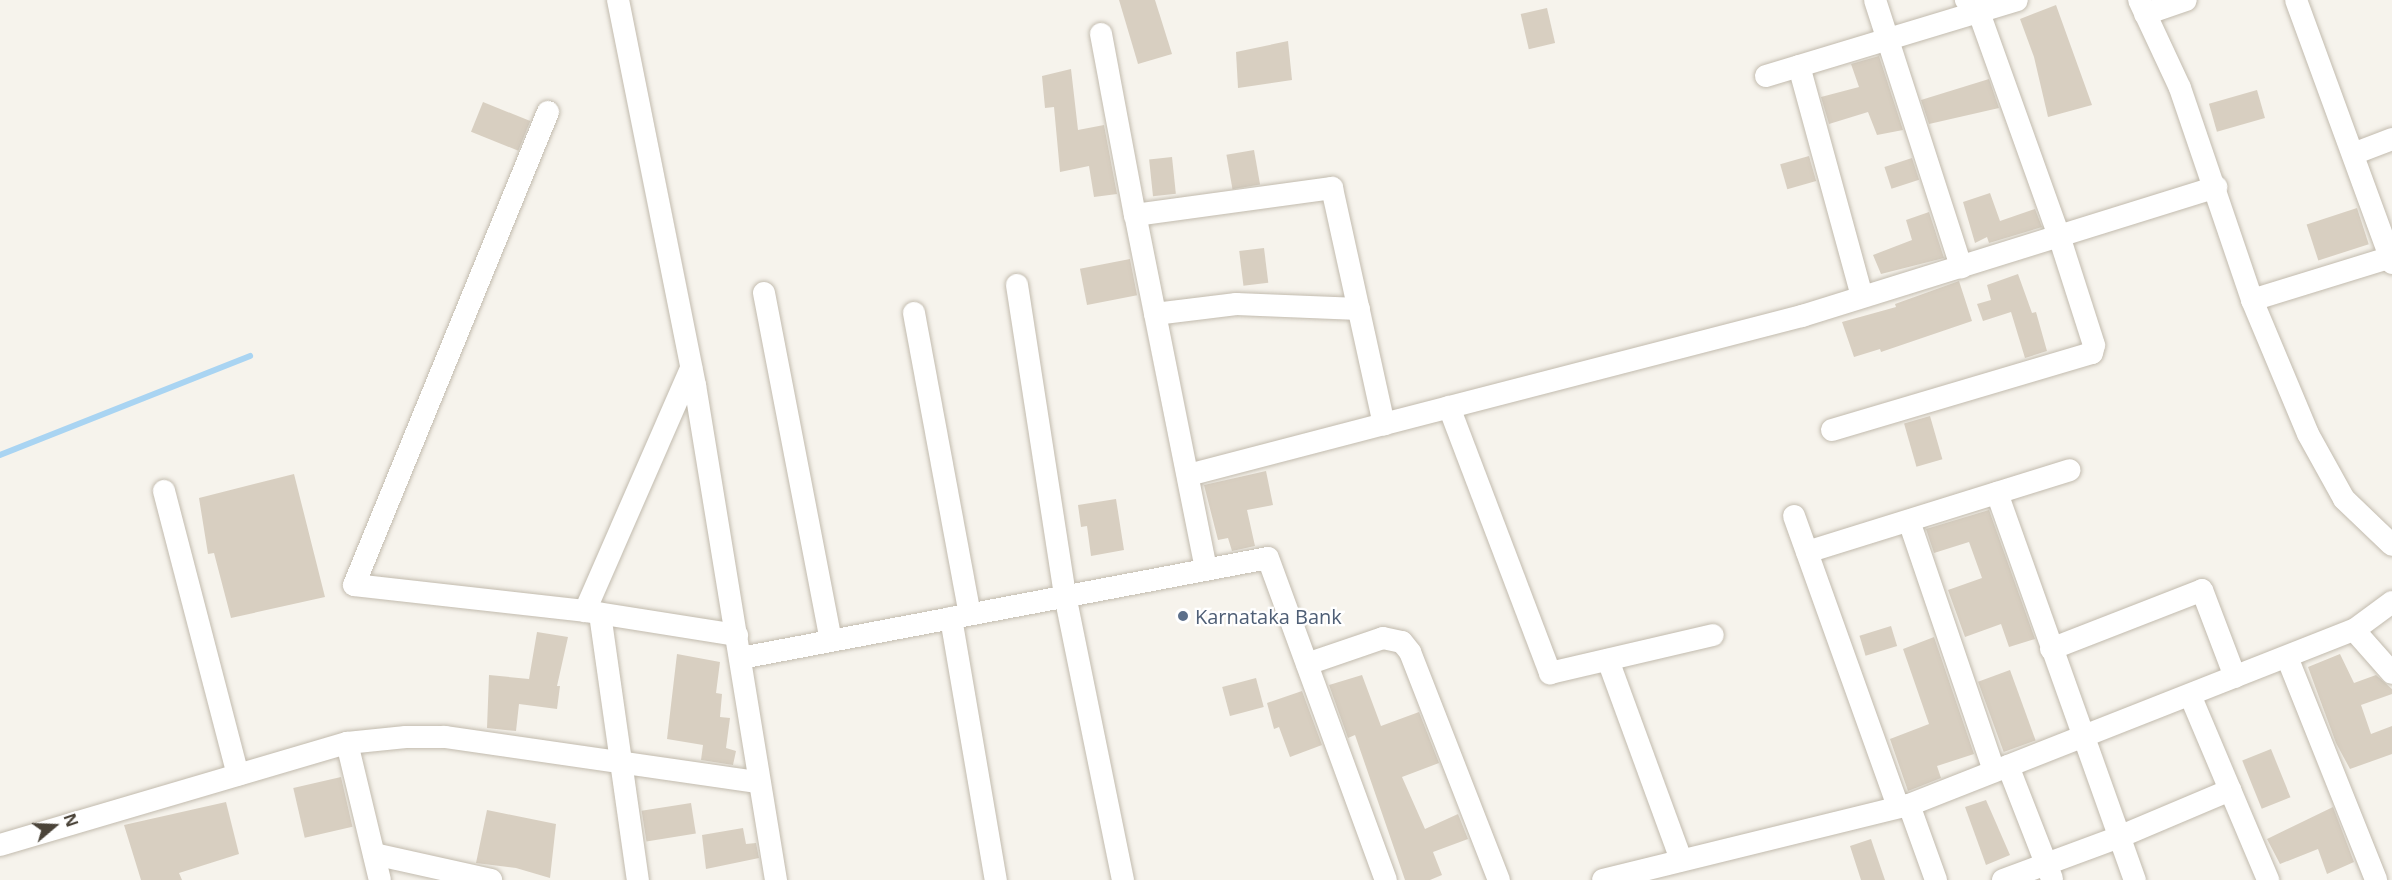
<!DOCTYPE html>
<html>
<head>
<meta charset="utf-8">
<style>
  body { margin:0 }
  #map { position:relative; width:2392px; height:880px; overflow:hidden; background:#f6f3ec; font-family:"Open Sans",sans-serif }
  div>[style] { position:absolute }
  .stream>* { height:6px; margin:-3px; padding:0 3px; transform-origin:3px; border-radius:3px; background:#a9d4f2 }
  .building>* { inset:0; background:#d8cfc1; transform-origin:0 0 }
  .roads { filter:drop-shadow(0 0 2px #c2bbae) drop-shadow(0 0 2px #c2bbae) }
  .minor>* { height:22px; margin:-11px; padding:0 11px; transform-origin:11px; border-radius:11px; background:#fff }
  .dots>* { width:16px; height:16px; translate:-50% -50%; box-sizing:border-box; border:3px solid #fff; border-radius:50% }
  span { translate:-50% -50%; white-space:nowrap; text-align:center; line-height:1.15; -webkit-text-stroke:4.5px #fff; paint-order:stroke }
  .service-label { font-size:20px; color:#4e5e75 }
  .left { translate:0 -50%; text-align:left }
  .north { position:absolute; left:24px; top:796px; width:60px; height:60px; -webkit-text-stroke:4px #fff; paint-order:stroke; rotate:71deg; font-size:16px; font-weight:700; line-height:24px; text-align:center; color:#4b4439 }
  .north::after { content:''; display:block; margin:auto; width:21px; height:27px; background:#4b4439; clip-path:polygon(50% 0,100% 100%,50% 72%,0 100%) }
</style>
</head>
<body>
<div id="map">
  <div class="stream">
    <div style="left:0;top:455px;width:269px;rotate:-21.6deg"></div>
  </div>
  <div class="building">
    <div style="clip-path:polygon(1119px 0,1155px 0,1172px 54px,1138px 64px)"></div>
    <div style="clip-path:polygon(2056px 5px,2092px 105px,2048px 117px,2034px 57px,2020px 19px)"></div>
    <div style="left:1547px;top:8px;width:36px;height:27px;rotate:77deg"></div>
    <div style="clip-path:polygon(1288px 41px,1292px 80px,1238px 88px,1236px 52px)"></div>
    <div style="clip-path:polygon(1879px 56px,1903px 130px,1877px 135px,1868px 112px,1829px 124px,1821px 97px,1859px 87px,1851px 64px)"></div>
    <div style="clip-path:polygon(1071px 69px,1078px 130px,1104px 125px,1117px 194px,1094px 197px,1089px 166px,1060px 172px,1054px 107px,1045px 108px,1042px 76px)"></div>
    <div style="clip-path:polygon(1989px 79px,1999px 108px,1929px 124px,1921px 100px)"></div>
    <div style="left:2257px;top:90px;width:29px;height:50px;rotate:74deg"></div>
    <div style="left:483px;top:102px;width:51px;height:32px;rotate:22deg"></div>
    <div style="left:1254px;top:150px;width:35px;height:28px;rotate:80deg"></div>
    <div style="left:1809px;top:156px;width:26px;height:30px;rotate:74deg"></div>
    <div style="left:1172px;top:157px;width:37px;height:23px;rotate:84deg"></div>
    <div style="left:1912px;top:158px;width:23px;height:29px;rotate:72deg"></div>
    <div style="clip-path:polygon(1990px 193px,2000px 221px,2035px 209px,2042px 227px,1989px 243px,1987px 237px,1975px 243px,1963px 202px)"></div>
    <div style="left:2357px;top:208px;width:38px;height:53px;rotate:72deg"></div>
    <div style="clip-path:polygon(1929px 212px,1944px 258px,1881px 274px,1873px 255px,1912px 240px,1906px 220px)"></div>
    <div style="left:1264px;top:248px;width:35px;height:25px;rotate:83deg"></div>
    <div style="left:1130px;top:259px;width:37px;height:51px;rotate:79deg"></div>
    <div style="clip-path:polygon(2018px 274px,2032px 313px,2036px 312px,2047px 351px,2025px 358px,2011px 312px,1983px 321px,1977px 304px,1991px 300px,1987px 285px)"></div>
    <div style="clip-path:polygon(1959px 281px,1972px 321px,1881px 352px,1880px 349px,1854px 357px,1842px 322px,1896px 307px,1895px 304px)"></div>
    <div style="left:1930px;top:416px;width:45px;height:27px;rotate:74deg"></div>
    <div style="clip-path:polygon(1266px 471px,1273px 505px,1247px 510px,1255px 546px,1232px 551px,1228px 538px,1218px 540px,1204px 485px)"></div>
    <div style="clip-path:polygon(294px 474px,325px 597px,231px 618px,214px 553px,208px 554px,199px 498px)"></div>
    <div style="clip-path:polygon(1116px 499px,1124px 550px,1091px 556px,1087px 526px,1081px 527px,1078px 505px)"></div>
    <div style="clip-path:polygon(1989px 510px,2035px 639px,2009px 647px,2001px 624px,1965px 637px,1948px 590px,1982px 578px,1969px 542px,1934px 553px,1926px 529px)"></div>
    <div style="left:1891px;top:626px;width:21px;height:33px;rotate:73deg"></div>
    <div style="clip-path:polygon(537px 632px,568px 637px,557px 686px,560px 686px,557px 709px,519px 704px,516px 731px,487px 728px,489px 675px,529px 679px)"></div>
    <div style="clip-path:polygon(1934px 637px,1974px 754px,1937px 766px,1941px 778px,1908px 791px,1890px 739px,1929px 724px,1903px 649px)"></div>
    <div style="clip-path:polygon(677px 654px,720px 662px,716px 693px,722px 694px,720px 717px,730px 718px,726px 748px,736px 751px,733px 765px,701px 760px,703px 745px,667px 739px)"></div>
    <div style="clip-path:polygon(2340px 654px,2354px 683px,2376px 675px,2392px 689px,2392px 694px,2361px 705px,2371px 734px,2392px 726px,2392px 754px,2350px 769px,2336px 743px,2308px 667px)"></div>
    <div style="left:2010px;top:670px;width:75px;height:34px;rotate:70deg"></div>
    <div style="clip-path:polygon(1362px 675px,1381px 726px,1419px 712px,1439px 763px,1402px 777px,1425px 829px,1458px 814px,1468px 839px,1433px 852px,1442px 875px,1430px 880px,1405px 880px,1355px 735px,1348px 738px,1329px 685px)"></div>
    <div style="left:1256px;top:678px;width:30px;height:35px;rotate:75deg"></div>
    <div style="clip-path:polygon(1302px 691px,1322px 745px,1290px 757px,1279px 727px,1274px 729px,1267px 703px)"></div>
    <div style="left:2271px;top:749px;width:52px;height:31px;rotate:68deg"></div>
    <div style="left:341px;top:777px;width:51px;height:49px;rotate:77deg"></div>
    <div style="clip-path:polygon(1986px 800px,2010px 855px,1986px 865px,1965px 807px)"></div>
    <div style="clip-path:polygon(226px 802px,239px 854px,179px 873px,182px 880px,141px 880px,124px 825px)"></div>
    <div style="left:691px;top:803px;width:31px;height:50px;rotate:81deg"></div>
    <div style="clip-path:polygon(2333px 807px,2354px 862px,2327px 874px,2318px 849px,2280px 864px,2267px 839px)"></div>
    <div style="clip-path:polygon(487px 810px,556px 824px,550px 878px,516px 868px,476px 863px)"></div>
    <div style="clip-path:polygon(743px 828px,746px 844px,756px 843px,759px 858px,706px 869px,702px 835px)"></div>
    <div style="clip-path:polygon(1871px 839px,1874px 848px,1885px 880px,1861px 880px,1850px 846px)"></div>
  </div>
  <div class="roads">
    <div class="minor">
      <div style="left:618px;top:0;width:393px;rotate:78.7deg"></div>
      <div style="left:695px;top:385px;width:502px;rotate:80.71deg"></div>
      <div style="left:1875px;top:0;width:281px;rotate:72.1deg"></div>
      <div style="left:2139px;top:0;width:97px;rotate:65deg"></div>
      <div style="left:2180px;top:88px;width:224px;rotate:71.2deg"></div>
      <div style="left:2252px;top:300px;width:145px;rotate:67.3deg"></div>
      <div style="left:2308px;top:434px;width:74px;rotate:61deg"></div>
      <div style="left:2344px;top:499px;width:66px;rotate:43.8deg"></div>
      <div style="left:2296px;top:0;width:280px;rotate:69.9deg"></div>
      <div style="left:2145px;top:14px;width:43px;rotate:-18.9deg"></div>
      <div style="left:1101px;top:34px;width:184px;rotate:79.4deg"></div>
      <div style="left:1799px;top:66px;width:239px;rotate:74.7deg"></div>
      <div style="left:1766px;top:76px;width:262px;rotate:-16.8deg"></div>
      <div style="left:548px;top:112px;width:511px;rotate:112.3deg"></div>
      <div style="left:354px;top:585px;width:232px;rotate:6.4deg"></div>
      <div style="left:585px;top:611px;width:154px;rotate:9deg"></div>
      <div style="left:2353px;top:154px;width:42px;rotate:-21deg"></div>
      <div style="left:1017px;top:285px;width:314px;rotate:81.2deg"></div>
      <div style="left:1065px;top:595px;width:291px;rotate:78.5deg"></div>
      <div style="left:764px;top:293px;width:354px;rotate:79.1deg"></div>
      <div style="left:2252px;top:300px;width:146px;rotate:-17.1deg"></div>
      <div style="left:914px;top:313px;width:306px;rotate:79.5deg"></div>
      <div style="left:1155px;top:314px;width:82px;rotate:-7deg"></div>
      <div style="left:1236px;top:304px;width:123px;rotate:2.3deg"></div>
      <div style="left:1449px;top:407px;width:285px;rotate:69.2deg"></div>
      <div style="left:1550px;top:673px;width:167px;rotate:-13.1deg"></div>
      <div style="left:1832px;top:430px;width:271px;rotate:-16.5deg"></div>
      <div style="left:2092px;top:353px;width:8px;rotate:-76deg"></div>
      <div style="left:2094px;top:345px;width:114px;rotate:-107.8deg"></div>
      <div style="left:2059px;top:236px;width:238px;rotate:-109.7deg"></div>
      <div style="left:1979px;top:12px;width:18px;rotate:-137deg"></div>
      <div style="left:1188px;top:475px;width:203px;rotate:-14.6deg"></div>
      <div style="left:164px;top:491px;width:293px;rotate:75.4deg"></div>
      <div style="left:1997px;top:493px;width:411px;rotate:70.4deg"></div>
      <div style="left:1794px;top:516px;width:309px;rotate:70.3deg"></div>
      <div style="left:1909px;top:521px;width:264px;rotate:71.2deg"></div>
      <div style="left:1807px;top:552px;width:275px;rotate:-17.3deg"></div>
      <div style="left:1206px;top:569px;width:361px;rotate:-101.3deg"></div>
      <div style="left:1135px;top:215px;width:199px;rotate:-7.8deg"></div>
      <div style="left:1332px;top:188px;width:242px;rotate:77.6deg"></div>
      <div style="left:1384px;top:424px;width:432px;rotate:-14.5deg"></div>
      <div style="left:1802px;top:316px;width:434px;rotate:-17.3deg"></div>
      <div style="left:585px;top:611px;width:265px;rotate:-66.4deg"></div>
      <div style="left:600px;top:614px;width:269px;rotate:81.9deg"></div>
      <div style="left:951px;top:618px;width:266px;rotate:80.3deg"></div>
      <div style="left:2354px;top:630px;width:57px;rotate:48.5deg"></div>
      <div style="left:2051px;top:649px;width:162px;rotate:-21.3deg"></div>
      <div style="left:2202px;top:590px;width:93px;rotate:69.2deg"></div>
      <div style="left:2287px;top:657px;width:240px;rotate:68.2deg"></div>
      <div style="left:741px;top:658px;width:536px;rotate:-10.74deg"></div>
      <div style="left:1268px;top:558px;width:343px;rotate:69.9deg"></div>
      <div style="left:1608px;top:660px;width:213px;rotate:69.9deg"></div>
      <div style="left:1307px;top:664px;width:80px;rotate:-18.9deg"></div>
      <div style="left:1383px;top:638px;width:19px;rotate:12deg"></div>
      <div style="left:1402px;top:642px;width:13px;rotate:51deg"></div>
      <div style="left:1410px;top:652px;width:245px;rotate:68.7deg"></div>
      <div style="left:2190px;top:695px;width:201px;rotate:67.1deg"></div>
      <div style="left:347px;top:743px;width:141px;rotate:76.5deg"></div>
      <div style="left:2008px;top:766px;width:121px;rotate:68.7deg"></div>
      <div style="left:1909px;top:805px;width:80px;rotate:70.2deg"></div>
      <div style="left:0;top:845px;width:362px;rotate:-16.4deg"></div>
      <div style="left:347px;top:743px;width:59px;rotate:-5.8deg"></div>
      <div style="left:406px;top:737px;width:39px"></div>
      <div style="left:445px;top:737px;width:317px;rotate:8.2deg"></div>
      <div style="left:374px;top:854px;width:120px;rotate:12.5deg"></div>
      <div style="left:1603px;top:880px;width:315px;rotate:-13.8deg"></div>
      <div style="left:1909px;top:805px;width:478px;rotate:-21.5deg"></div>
      <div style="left:2354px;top:630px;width:47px;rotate:-36.4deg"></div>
      <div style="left:2003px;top:880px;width:124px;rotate:-20.3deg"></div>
      <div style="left:2119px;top:837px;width:121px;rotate:-22.9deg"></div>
    </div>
  </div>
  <div class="dots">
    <div style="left:1183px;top:616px;background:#5c6f8a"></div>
  </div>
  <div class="service-label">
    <span class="left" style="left:1195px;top:616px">Karnataka Bank</span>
  </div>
  <div class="north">N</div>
</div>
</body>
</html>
